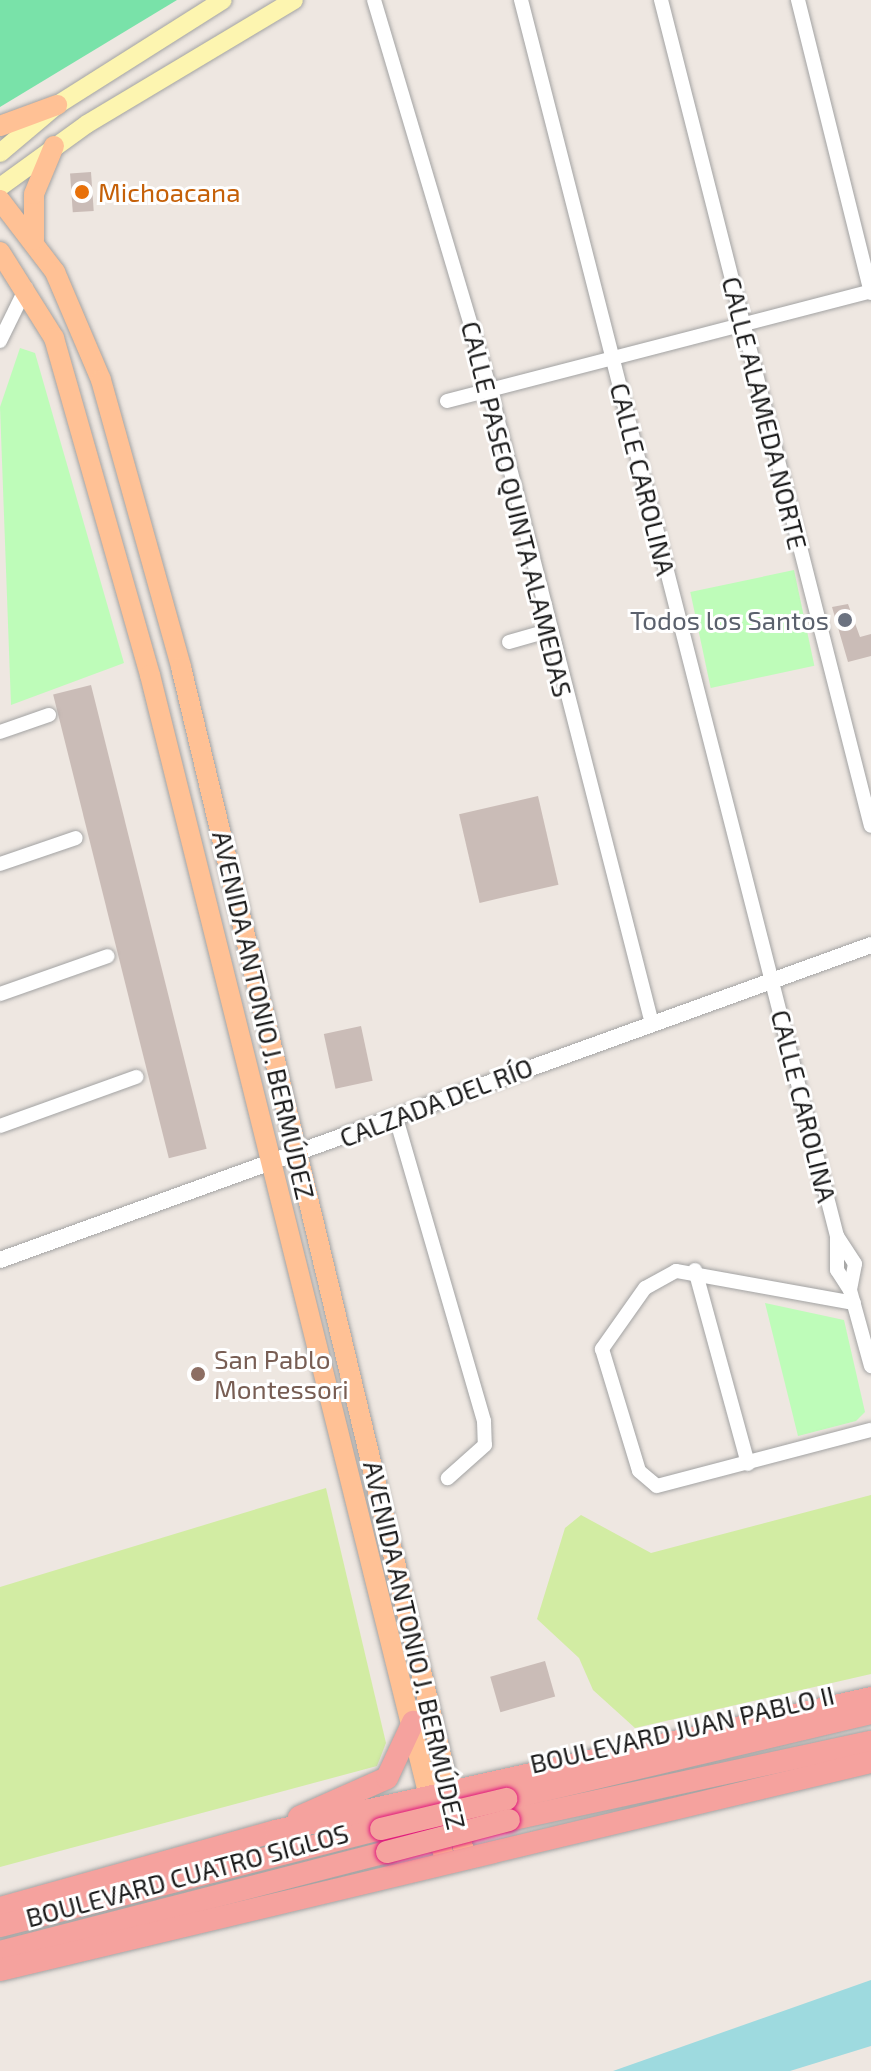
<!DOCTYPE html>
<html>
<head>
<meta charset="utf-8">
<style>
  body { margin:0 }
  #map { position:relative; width:871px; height:2071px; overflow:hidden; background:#eee7e1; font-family:"Exo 2",sans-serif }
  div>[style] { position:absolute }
  .grass>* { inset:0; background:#d2eca3 }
  .park>* { inset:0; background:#befcb9; transform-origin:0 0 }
  .pitch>* { inset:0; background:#79e2a9 }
  .water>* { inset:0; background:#9edadf }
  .building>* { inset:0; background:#cabcb7; transform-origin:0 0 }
  .roads { filter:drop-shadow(0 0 2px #a3a3a3) drop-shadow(0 0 2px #a3a3a3) }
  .minor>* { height:14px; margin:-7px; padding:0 7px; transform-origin:7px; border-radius:7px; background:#fff }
  .tertiary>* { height:16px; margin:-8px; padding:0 8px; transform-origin:8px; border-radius:8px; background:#fff }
  .secondary>* { height:18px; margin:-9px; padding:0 9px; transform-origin:9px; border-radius:9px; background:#fdf5b0 }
  .primary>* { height:20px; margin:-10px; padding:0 10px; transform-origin:10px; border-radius:10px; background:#ffc195 }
  .trunk>* { height:22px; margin:-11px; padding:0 11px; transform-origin:11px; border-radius:11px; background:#f5a29e }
  .bridges { filter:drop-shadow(0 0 2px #e01a7c) drop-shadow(0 0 2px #e01a7c) }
  .trunk-bridge>* { height:22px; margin:-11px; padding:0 11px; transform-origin:11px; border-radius:11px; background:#f5a29e }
  .dots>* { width:22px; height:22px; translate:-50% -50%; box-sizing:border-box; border:4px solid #fff; border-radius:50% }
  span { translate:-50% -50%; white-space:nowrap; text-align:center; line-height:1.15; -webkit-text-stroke:6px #fff; paint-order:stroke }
  .food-label { font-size:26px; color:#c56008 }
  .left { translate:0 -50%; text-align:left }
  .street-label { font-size:26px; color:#1c1c1c }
  .worship-label { font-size:26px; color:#5b616d }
  .right { translate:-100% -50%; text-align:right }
  .education-label { font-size:26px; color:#785e54 }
</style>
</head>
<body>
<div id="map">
  <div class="grass">
    <div style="clip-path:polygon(326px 1488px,386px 1743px,377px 1766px,0 1867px,0 1587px)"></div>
    <div style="clip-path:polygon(871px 1495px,871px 1674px,635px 1728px,593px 1690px,579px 1658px,537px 1619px,565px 1528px,581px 1515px,651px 1553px)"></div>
  </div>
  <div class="park">
    <div style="clip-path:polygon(20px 348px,35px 353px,124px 663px,11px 705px,0 407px)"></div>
    <div style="left:794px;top:570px;width:98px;height:106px;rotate:78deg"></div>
    <div style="clip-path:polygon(765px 1303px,844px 1320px,865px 1412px,856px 1421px,798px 1436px)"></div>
  </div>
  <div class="pitch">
    <div style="clip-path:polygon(0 0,177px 0,0 107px)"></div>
  </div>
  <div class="water">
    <div style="clip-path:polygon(871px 1980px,871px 2046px,790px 2071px,613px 2071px)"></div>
  </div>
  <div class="building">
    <div style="left:91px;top:172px;width:39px;height:21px;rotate:86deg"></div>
    <div style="clip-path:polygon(848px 604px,860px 637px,871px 634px,871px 656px,848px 662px,832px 607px)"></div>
    <div style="left:91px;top:685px;width:478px;height:39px;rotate:76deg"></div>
    <div style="left:538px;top:796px;width:91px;height:81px;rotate:77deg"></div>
    <div style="left:361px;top:1026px;width:56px;height:38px;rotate:78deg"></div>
    <div style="left:545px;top:1661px;width:37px;height:57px;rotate:74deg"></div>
  </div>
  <div class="roads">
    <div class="minor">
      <div style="left:374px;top:0;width:407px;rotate:73.4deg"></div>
      <div style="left:490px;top:390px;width:650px;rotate:75.66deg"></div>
      <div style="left:521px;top:0;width:1276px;rotate:75.66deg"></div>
      <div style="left:837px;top:1236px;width:34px;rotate:90deg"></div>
      <div style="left:837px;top:1270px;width:24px;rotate:57deg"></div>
      <div style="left:850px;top:1290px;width:79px;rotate:74.6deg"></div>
      <div style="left:661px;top:0;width:852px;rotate:75.74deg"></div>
      <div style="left:798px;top:0;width:302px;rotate:76deg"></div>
      <div style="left:0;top:341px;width:59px;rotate:-63.9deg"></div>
      <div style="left:447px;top:401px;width:438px;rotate:-14.5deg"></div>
      <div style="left:509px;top:642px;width:41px;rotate:-15.8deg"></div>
      <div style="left:0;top:732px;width:52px;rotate:-19.1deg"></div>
      <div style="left:0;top:864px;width:80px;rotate:-18.9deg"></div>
      <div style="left:0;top:994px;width:114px;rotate:-19.4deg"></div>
      <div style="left:396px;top:1118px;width:316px;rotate:73.8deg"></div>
      <div style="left:484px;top:1421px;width:24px;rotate:88deg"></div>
      <div style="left:485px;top:1445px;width:50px;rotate:138.3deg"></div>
      <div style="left:0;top:1126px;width:145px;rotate:-19.8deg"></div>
      <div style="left:837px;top:1236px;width:33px;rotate:57deg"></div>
      <div style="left:855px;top:1264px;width:26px;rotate:101deg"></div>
      <div style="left:695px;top:1270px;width:201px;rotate:74.7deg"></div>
      <div style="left:854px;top:1303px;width:181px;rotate:-169.8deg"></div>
      <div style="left:676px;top:1271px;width:35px;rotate:151deg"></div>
      <div style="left:645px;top:1288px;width:75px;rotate:125.2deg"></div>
      <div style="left:602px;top:1349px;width:127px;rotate:73.1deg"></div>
      <div style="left:639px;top:1471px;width:23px;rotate:40deg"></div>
      <div style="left:657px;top:1486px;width:221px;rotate:-14.7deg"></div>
    </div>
    <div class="tertiary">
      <div style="left:0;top:1260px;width:926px;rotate:-19.88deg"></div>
    </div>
    <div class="secondary">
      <div style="left:0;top:153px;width:75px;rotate:-40.1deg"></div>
      <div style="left:57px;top:105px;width:196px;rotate:-32.3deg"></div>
      <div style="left:0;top:187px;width:107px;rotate:-35.9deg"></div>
      <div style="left:87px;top:124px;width:241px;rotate:-30.9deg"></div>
    </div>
    <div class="primary">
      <div style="left:0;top:126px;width:61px;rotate:-20.2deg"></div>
      <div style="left:0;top:200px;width:91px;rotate:52.6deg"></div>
      <div style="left:55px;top:272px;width:117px;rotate:66.9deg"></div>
      <div style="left:101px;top:380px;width:298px;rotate:74.4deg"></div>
      <div style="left:181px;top:667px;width:1221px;rotate:76.56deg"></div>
      <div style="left:34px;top:240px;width:46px;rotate:-90deg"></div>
      <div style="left:34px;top:194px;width:52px;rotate:-67.4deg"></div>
      <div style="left:0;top:252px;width:102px;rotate:57.9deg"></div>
      <div style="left:54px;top:338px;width:350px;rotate:74.1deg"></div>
      <div style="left:150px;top:675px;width:1222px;rotate:76.03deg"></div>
    </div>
    <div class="trunk">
      <div style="left:507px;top:1799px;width:374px;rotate:-13.3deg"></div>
      <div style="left:299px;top:1817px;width:96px;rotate:-23.9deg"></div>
      <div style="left:387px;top:1778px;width:62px;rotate:-65.1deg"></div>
      <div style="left:509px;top:1820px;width:370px;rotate:-12.2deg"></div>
      <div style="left:0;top:1908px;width:287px;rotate:-15.6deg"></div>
      <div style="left:276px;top:1831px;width:610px;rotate:-12.6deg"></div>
      <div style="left:0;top:1926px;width:393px;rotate:-14.3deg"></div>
      <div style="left:0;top:1952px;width:400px;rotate:-14.5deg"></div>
      <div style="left:0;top:1970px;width:895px;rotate:-13.43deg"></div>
    </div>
  </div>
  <div class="bridges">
    <div class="trunk-bridge">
      <div style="left:381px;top:1829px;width:129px;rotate:-13.5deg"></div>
      <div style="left:387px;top:1852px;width:126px;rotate:-14.7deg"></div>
    </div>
  </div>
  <div class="dots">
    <div style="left:82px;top:192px;background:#e8710a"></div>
    <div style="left:845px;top:620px;background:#6b7280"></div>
    <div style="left:198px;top:1374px;background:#8d6e63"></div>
  </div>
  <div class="food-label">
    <span class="left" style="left:98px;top:192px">Michoacana</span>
  </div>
  <div class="street-label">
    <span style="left:765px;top:413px;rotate:76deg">CALLE ALAMEDA NORTE</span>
    <span style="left:643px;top:479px;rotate:76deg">CALLE CAROLINA</span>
    <span style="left:517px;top:509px;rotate:76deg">CALLE PASEO QUINTA ALAMEDAS</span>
    <span style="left:264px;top:1015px;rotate:77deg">AVENIDA ANTONIO J. BERMÚDEZ</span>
    <span style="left:436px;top:1102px;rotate:-21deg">CALZADA DEL RÍO</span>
    <span style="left:804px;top:1106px;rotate:76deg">CALLE CAROLINA</span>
    <span style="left:415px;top:1645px;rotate:77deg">AVENIDA ANTONIO J. BERMÚDEZ</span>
    <span style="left:682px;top:1729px;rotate:-13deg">BOULEVARD JUAN PABLO II</span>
    <span style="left:187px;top:1875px;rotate:-15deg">BOULEVARD CUATRO SIGLOS</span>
  </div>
  <div class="worship-label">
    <span class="right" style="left:829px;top:620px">Todos los Santos</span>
  </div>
  <div class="education-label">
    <span class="left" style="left:214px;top:1374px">San Pablo<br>Montessori</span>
  </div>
</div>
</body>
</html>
